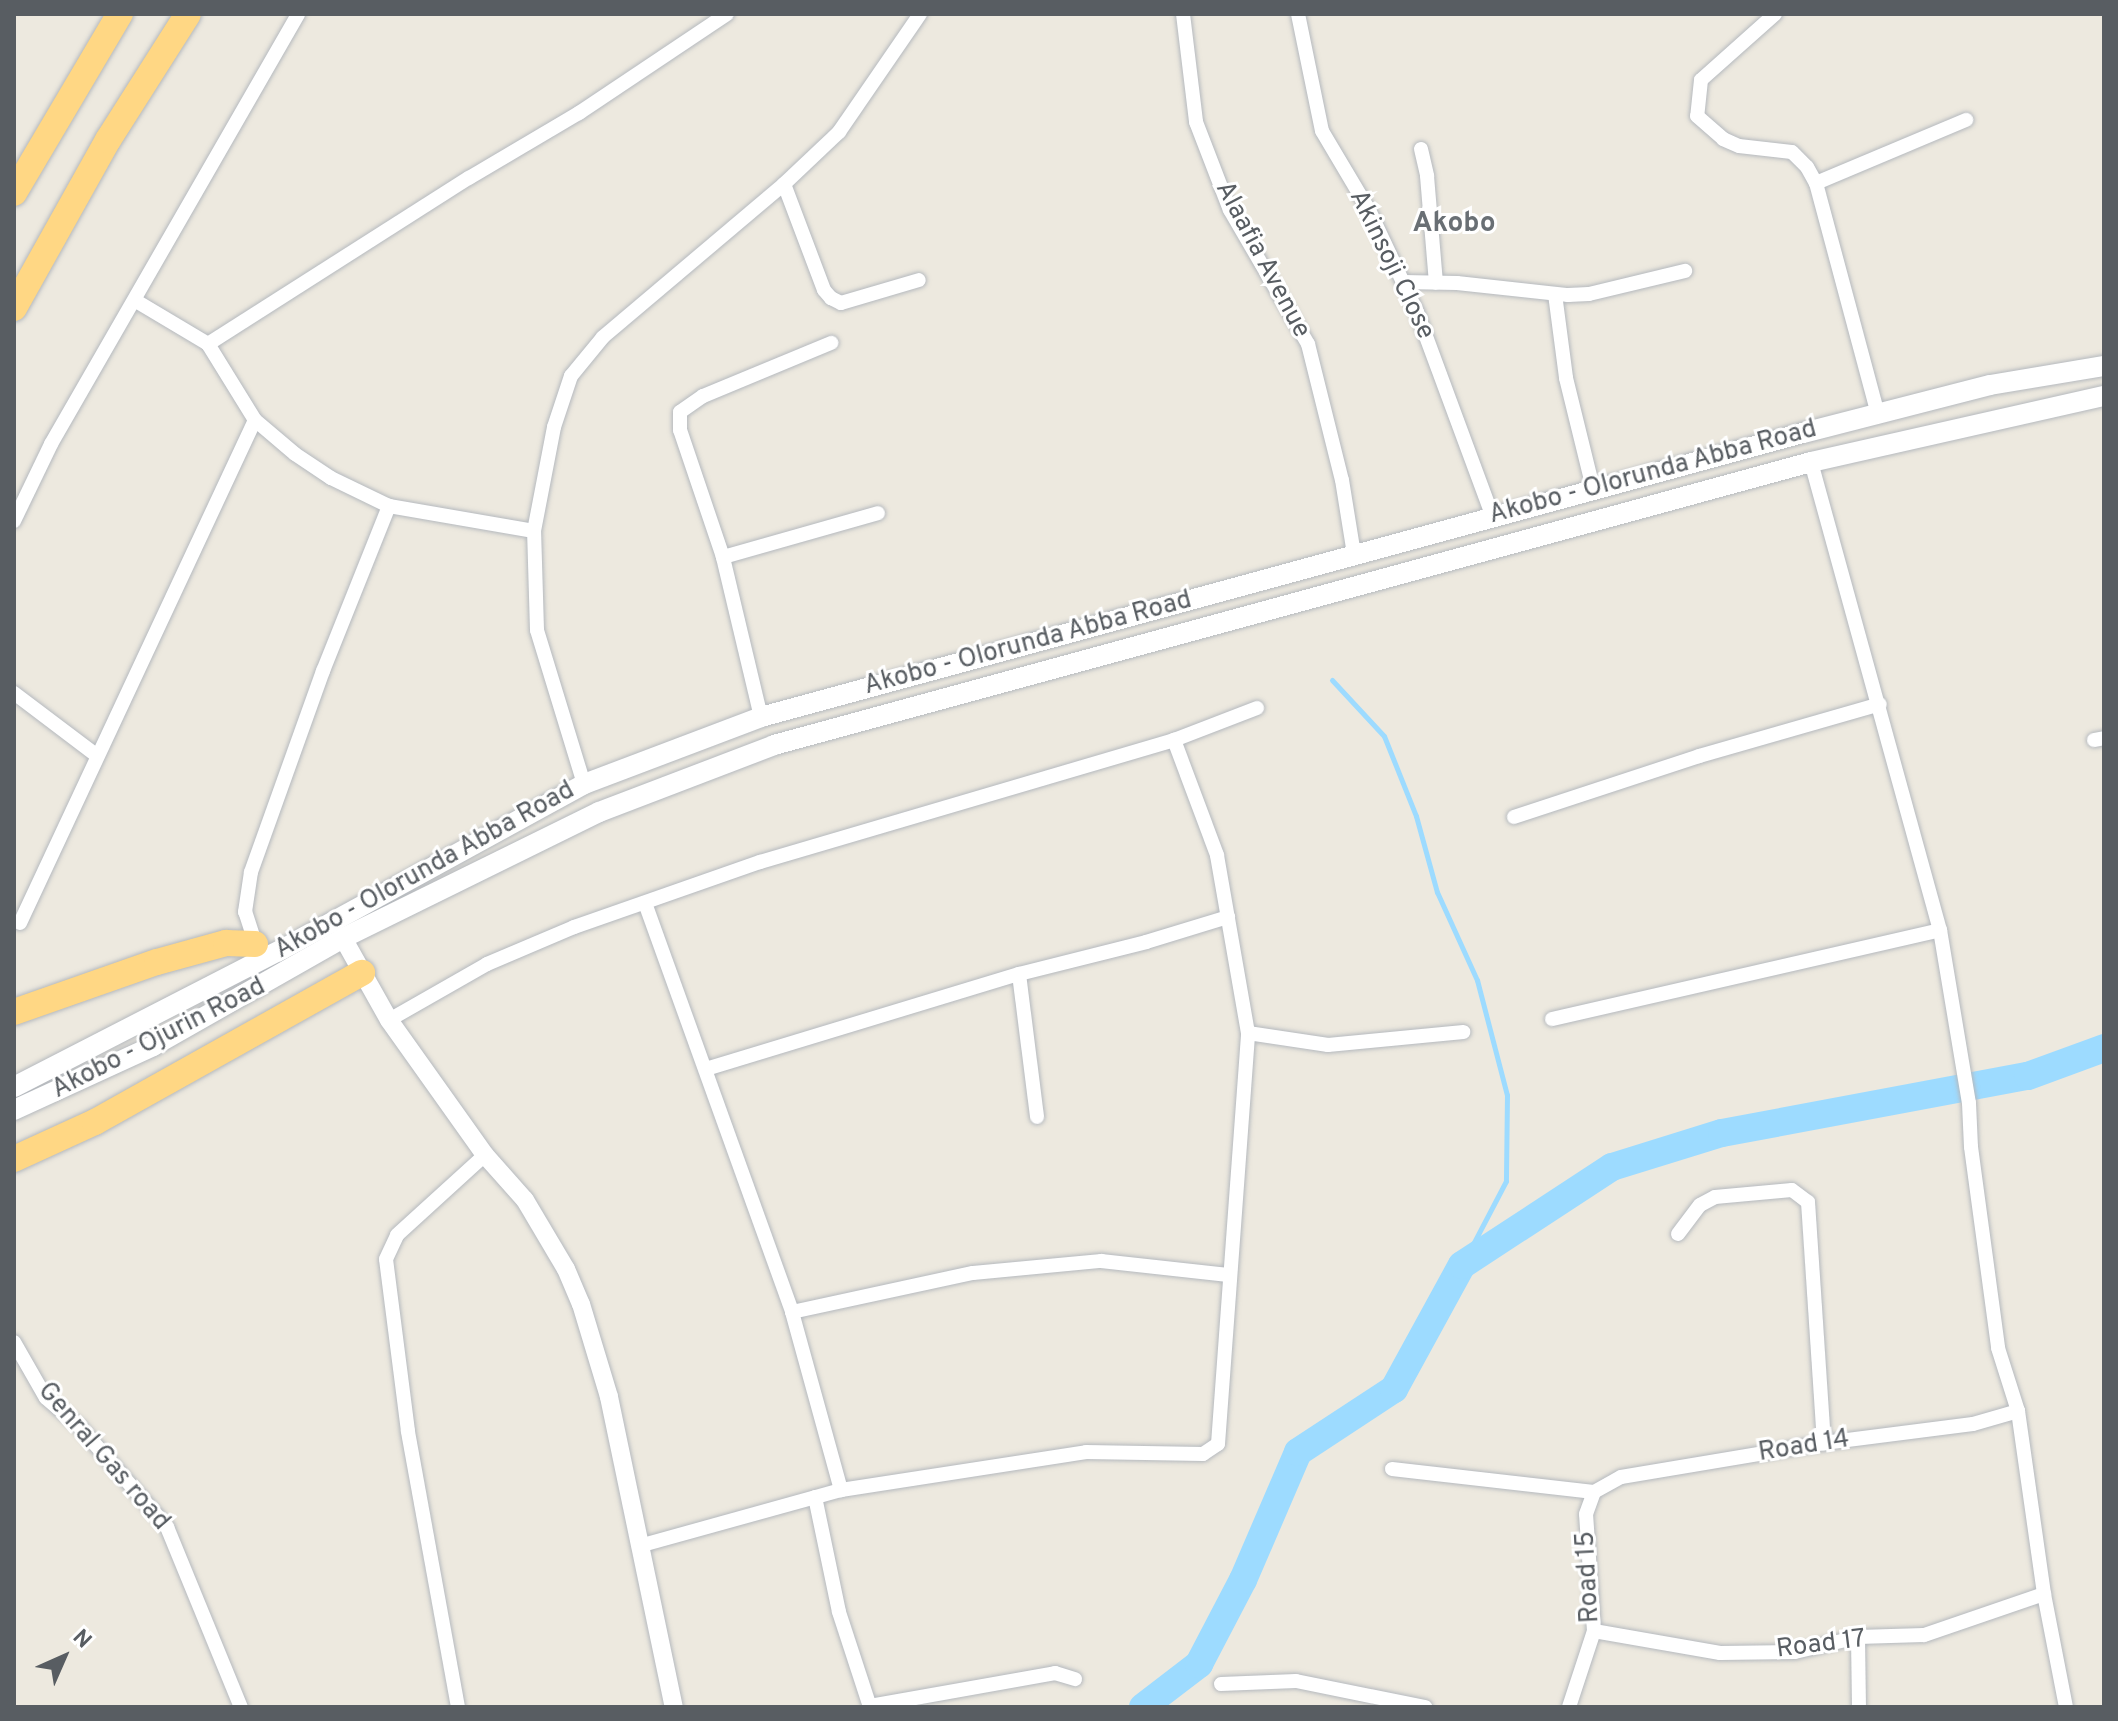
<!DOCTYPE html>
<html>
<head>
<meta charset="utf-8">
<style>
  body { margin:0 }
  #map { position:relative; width:2118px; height:1721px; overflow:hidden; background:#ede9df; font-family:Overpass,sans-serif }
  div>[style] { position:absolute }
  .stream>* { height:5px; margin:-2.5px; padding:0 2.5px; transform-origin:2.5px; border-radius:2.5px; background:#9ddbff }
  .river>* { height:28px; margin:-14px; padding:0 14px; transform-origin:14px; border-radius:14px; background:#9ddbff }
  .roads { filter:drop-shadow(0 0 2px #b5b9be) drop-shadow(0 0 2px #b5b9be) }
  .minor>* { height:14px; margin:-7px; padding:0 7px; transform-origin:7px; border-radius:7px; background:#fff }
  .tertiary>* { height:18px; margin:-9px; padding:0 9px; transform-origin:9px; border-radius:9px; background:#fff }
  .secondary>* { height:20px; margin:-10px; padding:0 10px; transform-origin:10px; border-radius:10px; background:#fff }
  .motorway>* { height:26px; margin:-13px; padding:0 13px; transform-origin:13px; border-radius:13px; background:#ffd784 }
  span { translate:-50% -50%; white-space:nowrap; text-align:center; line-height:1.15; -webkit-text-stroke:6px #fff; paint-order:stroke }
  .street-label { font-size:26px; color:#585d62 }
  .neighbourhood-label { font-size:28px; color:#696f74; font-weight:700 }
  .frame { position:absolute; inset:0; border:16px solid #585d62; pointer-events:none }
  .north { position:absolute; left:24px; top:1617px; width:80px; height:80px; -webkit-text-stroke:6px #fff; paint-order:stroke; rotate:45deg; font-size:22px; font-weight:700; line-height:32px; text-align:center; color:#585d62 }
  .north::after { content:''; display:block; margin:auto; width:28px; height:36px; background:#585d62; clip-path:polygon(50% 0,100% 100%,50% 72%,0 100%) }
</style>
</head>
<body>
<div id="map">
  <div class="stream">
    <div style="left:1332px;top:680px;width:76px;rotate:47.1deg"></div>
    <div style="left:1384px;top:736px;width:86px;rotate:68.2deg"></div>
    <div style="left:1416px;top:816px;width:79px;rotate:74.6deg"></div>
    <div style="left:1437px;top:892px;width:97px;rotate:65.6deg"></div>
    <div style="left:1477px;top:980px;width:119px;rotate:75.4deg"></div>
    <div style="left:1507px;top:1095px;width:86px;rotate:90.7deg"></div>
    <div style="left:1506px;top:1181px;width:95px;rotate:117.6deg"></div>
  </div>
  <div class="river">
    <div style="left:1143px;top:1707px;width:71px;rotate:-37.5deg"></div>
    <div style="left:1199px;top:1664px;width:95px;rotate:-62.4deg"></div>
    <div style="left:1243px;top:1580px;width:139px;rotate:-66.7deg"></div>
    <div style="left:1298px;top:1452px;width:115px;rotate:-33.3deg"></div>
    <div style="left:1394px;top:1389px;width:141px;rotate:-61.3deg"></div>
    <div style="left:1462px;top:1265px;width:179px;rotate:-33.2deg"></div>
    <div style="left:1612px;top:1167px;width:115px;rotate:-17.2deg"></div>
    <div style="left:1722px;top:1133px;width:311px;rotate:-10.6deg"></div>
    <div style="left:2028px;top:1076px;width:81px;rotate:-20.2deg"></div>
  </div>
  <div class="roads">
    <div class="minor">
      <div style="left:1183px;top:14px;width:109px;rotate:83.1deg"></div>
      <div style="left:1196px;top:122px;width:94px;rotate:68.9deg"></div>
      <div style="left:1230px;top:210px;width:155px;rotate:59.8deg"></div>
      <div style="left:1308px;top:344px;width:140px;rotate:76deg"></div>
      <div style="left:1342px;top:480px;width:75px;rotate:80.8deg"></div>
      <div style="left:1298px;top:14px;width:119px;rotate:78.4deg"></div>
      <div style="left:1322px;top:131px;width:92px;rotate:59.3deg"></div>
      <div style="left:1369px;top:210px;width:113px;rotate:64.8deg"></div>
      <div style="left:1417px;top:312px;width:216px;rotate:69.7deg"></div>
      <div style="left:1775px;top:14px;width:99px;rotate:138.3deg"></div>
      <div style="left:1701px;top:80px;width:36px;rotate:96deg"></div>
      <div style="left:1697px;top:116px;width:35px;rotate:41deg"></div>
      <div style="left:1723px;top:139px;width:17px;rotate:24deg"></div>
      <div style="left:1739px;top:146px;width:53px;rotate:6.5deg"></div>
      <div style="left:1792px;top:152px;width:21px;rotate:45deg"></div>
      <div style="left:1807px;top:167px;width:18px;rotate:61deg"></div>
      <div style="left:1816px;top:183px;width:240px;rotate:75deg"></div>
      <div style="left:1421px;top:149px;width:28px;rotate:77deg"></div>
      <div style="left:1427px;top:176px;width:107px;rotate:85.2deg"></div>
      <div style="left:1816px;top:183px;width:163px;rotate:-22.8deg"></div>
      <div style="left:784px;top:184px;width:113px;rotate:69.3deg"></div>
      <div style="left:824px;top:290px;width:11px;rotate:49deg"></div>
      <div style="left:831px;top:298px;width:11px;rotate:27deg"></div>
      <div style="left:841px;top:303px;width:81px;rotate:-16.4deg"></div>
      <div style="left:1403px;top:282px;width:54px;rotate:1.1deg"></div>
      <div style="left:1457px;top:283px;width:112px;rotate:6.2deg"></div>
      <div style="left:1568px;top:295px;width:21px;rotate:-3deg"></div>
      <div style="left:1589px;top:294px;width:99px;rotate:-13.5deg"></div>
      <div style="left:1555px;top:294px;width:85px;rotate:82.5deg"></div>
      <div style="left:1566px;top:378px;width:113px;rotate:76.2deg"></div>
      <div style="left:136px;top:301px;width:84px;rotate:30.8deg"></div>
      <div style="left:208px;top:344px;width:89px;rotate:58.3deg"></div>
      <div style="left:255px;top:420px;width:52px;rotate:40.4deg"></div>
      <div style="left:295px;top:454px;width:43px;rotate:33.7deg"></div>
      <div style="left:331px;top:478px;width:64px;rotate:25.8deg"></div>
      <div style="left:389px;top:506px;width:147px;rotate:9.8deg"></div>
      <div style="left:208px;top:344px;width:309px;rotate:-32.5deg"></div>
      <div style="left:469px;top:178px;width:128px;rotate:-30.6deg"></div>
      <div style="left:579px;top:113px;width:178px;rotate:-33.8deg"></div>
      <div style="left:1811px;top:462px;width:485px;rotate:74.6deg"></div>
      <div style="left:1940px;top:930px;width:175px;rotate:80.5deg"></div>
      <div style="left:1969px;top:1103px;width:44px;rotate:87.4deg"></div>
      <div style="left:1971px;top:1147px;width:203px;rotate:82.3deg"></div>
      <div style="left:1998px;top:1348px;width:66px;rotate:72.4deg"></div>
      <div style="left:2018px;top:1411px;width:185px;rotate:81.9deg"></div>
      <div style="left:2044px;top:1594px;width:115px;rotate:79deg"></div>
      <div style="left:14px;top:521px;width:85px;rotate:-64.3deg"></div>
      <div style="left:51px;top:444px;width:496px;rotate:-60.1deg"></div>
      <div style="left:723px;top:557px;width:161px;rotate:-15.8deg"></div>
      <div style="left:14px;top:693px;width:103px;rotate:37.1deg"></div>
      <div style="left:761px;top:717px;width:164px;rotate:-103.4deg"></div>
      <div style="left:723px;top:557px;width:134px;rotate:-108.7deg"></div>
      <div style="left:680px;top:430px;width:18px;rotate:-90deg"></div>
      <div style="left:680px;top:412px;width:28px;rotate:-35deg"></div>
      <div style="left:703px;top:396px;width:139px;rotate:-22.5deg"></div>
      <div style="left:2094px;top:740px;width:10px;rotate:-11deg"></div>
      <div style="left:584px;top:784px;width:161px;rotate:-107deg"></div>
      <div style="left:537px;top:630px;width:99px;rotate:-91.7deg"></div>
      <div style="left:534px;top:531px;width:106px;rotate:-79.1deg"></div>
      <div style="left:554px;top:427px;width:54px;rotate:-71.6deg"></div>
      <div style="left:571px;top:376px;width:50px;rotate:-50.6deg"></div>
      <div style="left:603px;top:337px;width:237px;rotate:-40.2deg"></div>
      <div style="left:784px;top:184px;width:76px;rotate:-43.4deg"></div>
      <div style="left:839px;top:132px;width:143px;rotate:-55.5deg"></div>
      <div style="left:1514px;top:817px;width:195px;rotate:-18.2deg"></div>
      <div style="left:1699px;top:756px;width:188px;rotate:-16deg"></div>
      <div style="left:645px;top:903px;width:435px;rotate:70.2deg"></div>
      <div style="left:792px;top:1312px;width:185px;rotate:74.6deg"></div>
      <div style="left:20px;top:923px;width:555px;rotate:-64.96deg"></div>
      <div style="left:256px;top:945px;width:35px;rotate:-108deg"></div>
      <div style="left:245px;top:912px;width:40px;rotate:-81.5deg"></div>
      <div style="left:251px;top:872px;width:214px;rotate:-70.3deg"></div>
      <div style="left:323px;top:671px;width:178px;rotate:-68.2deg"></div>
      <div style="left:1019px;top:974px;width:144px;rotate:82.8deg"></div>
      <div style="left:1552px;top:1019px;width:398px;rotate:-12.9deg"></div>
      <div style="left:389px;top:1020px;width:113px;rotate:-29.7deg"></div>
      <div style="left:487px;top:964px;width:95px;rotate:-23deg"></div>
      <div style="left:574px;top:927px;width:197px;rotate:-19.3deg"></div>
      <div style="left:760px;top:862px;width:432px;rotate:-16.4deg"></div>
      <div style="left:1174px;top:740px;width:89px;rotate:-21.1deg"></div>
      <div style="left:1248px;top:1033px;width:81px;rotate:8.5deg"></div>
      <div style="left:1328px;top:1045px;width:136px;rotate:-5.5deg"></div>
      <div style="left:706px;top:1069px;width:327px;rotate:-16.9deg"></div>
      <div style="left:1019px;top:974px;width:131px;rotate:-14.1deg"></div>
      <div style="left:1146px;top:942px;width:86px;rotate:-17deg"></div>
      <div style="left:1678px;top:1234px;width:36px;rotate:-53deg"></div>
      <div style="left:1700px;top:1205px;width:17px;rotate:-28deg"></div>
      <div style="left:1715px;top:1197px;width:77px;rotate:-5.2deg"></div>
      <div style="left:1792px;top:1190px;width:20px;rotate:37deg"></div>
      <div style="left:1808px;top:1202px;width:242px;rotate:86.2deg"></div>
      <div style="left:792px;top:1312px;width:185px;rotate:-12.2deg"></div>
      <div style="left:973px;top:1273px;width:129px;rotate:-5.4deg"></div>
      <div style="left:1101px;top:1261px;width:128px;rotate:6.3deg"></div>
      <div style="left:14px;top:1342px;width:64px;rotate:60.3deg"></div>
      <div style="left:46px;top:1398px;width:45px;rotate:40.5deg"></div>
      <div style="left:80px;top:1427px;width:133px;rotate:49deg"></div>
      <div style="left:167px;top:1527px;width:195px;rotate:67.7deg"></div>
      <div style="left:1392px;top:1469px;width:203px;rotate:6.5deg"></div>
      <div style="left:1594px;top:1492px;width:31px;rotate:-29deg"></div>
      <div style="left:1621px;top:1477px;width:206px;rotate:-9.5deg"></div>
      <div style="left:1824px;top:1443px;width:150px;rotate:-7.3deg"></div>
      <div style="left:1973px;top:1424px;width:47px;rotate:-16.1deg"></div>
      <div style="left:815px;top:1497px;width:117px;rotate:78.2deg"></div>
      <div style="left:839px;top:1612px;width:100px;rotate:71.9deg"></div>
      <div style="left:639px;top:1546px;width:210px;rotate:-15.5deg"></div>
      <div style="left:841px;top:1490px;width:248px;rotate:-8.8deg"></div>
      <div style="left:1086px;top:1452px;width:117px;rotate:1deg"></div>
      <div style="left:1203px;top:1454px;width:18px;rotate:-34deg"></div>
      <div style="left:1218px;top:1444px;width:412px;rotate:-85.8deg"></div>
      <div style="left:1248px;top:1033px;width:181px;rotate:-99.9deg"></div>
      <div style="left:1217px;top:855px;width:123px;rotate:-110.5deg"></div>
      <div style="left:1594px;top:1631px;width:128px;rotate:9.9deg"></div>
      <div style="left:1720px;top:1653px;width:75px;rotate:-0.8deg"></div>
      <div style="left:1795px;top:1652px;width:65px;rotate:-13.4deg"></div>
      <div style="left:1858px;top:1637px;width:66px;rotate:-1.7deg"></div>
      <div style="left:1924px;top:1635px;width:127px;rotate:-18.9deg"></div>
      <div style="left:1858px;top:1637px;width:70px;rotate:89.2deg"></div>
      <div style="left:1221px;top:1684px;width:75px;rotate:-2.3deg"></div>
      <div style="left:1296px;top:1681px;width:132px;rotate:11.4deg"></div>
      <div style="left:870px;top:1706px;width:188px;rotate:-10.1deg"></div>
      <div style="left:1055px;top:1673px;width:21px;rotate:17deg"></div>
      <div style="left:458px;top:1707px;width:280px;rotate:-100.3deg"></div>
      <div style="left:408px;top:1431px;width:173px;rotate:-97.3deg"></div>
      <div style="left:386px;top:1259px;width:26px;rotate:-65deg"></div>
      <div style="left:397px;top:1235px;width:119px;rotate:-42.3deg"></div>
      <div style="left:1569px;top:1707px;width:80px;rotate:-71.8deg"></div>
      <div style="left:1594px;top:1631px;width:117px;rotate:-93.9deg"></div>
      <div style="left:1586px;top:1514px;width:23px;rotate:-70deg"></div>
    </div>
    <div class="tertiary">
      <div style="left:343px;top:938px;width:94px;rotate:60.7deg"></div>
      <div style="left:389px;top:1020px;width:166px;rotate:54.6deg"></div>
      <div style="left:485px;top:1155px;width:60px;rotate:48.4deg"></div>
      <div style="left:525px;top:1200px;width:80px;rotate:59.3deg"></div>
      <div style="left:566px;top:1269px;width:38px;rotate:67deg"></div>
      <div style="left:581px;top:1304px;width:97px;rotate:73.2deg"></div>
      <div style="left:609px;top:1397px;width:317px;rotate:78.2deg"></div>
    </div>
    <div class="secondary">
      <div style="left:14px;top:1087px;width:302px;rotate:-27.2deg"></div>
      <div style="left:283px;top:949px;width:343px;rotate:-28.7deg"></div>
      <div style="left:584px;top:784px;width:189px;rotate:-20.7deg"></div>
      <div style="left:761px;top:717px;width:1080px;rotate:-15.25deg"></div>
      <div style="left:1803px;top:433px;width:193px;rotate:-14.4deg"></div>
      <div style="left:1990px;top:385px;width:116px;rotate:-9.5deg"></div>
      <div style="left:14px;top:1110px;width:153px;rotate:-24.7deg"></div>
      <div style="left:153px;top:1046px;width:219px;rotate:-29.6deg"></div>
      <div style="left:343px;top:938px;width:285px;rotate:-26.2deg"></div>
      <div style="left:599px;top:812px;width:187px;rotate:-20.9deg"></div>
      <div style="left:774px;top:745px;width:1075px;rotate:-15.26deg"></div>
      <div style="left:1811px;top:462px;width:300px;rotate:-12.7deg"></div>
    </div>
    <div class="motorway">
      <div style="left:14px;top:193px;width:208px;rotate:-59.4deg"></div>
      <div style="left:14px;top:308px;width:193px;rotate:-60.8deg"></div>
      <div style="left:108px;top:140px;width:149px;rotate:-57.6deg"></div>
      <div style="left:14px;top:1012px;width:151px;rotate:-19.3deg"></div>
      <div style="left:157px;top:962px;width:72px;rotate:-15.4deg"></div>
      <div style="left:226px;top:943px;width:29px;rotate:2deg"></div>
      <div style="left:14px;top:1159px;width:89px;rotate:-24.6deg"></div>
      <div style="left:95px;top:1122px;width:306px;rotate:-29.2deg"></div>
    </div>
  </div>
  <div class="street-label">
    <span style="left:1262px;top:260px;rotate:62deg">Alaafia Avenue</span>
    <span style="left:1391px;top:265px;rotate:64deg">Akinsoji Close</span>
    <span style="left:1653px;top:473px;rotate:-15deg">Akobo - Olorunda Abba Road</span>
    <span style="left:1028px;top:644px;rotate:-15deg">Akobo - Olorunda Abba Road</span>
    <span style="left:425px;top:871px;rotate:-29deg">Akobo - Olorunda Abba Road</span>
    <span style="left:159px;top:1039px;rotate:-27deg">Akobo - Ojurin Road</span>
    <span style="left:1804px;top:1447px;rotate:-9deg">Road 14</span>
    <span style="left:103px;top:1457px;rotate:49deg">Genral Gas road</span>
    <span style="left:1589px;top:1577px;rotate:-93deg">Road 15</span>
    <span style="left:1821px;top:1645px;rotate:-7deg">Road 17</span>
  </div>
  <div class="neighbourhood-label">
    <span style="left:1454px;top:224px">Akobo</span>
  </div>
  <div class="frame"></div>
  <div class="north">N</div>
</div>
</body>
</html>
